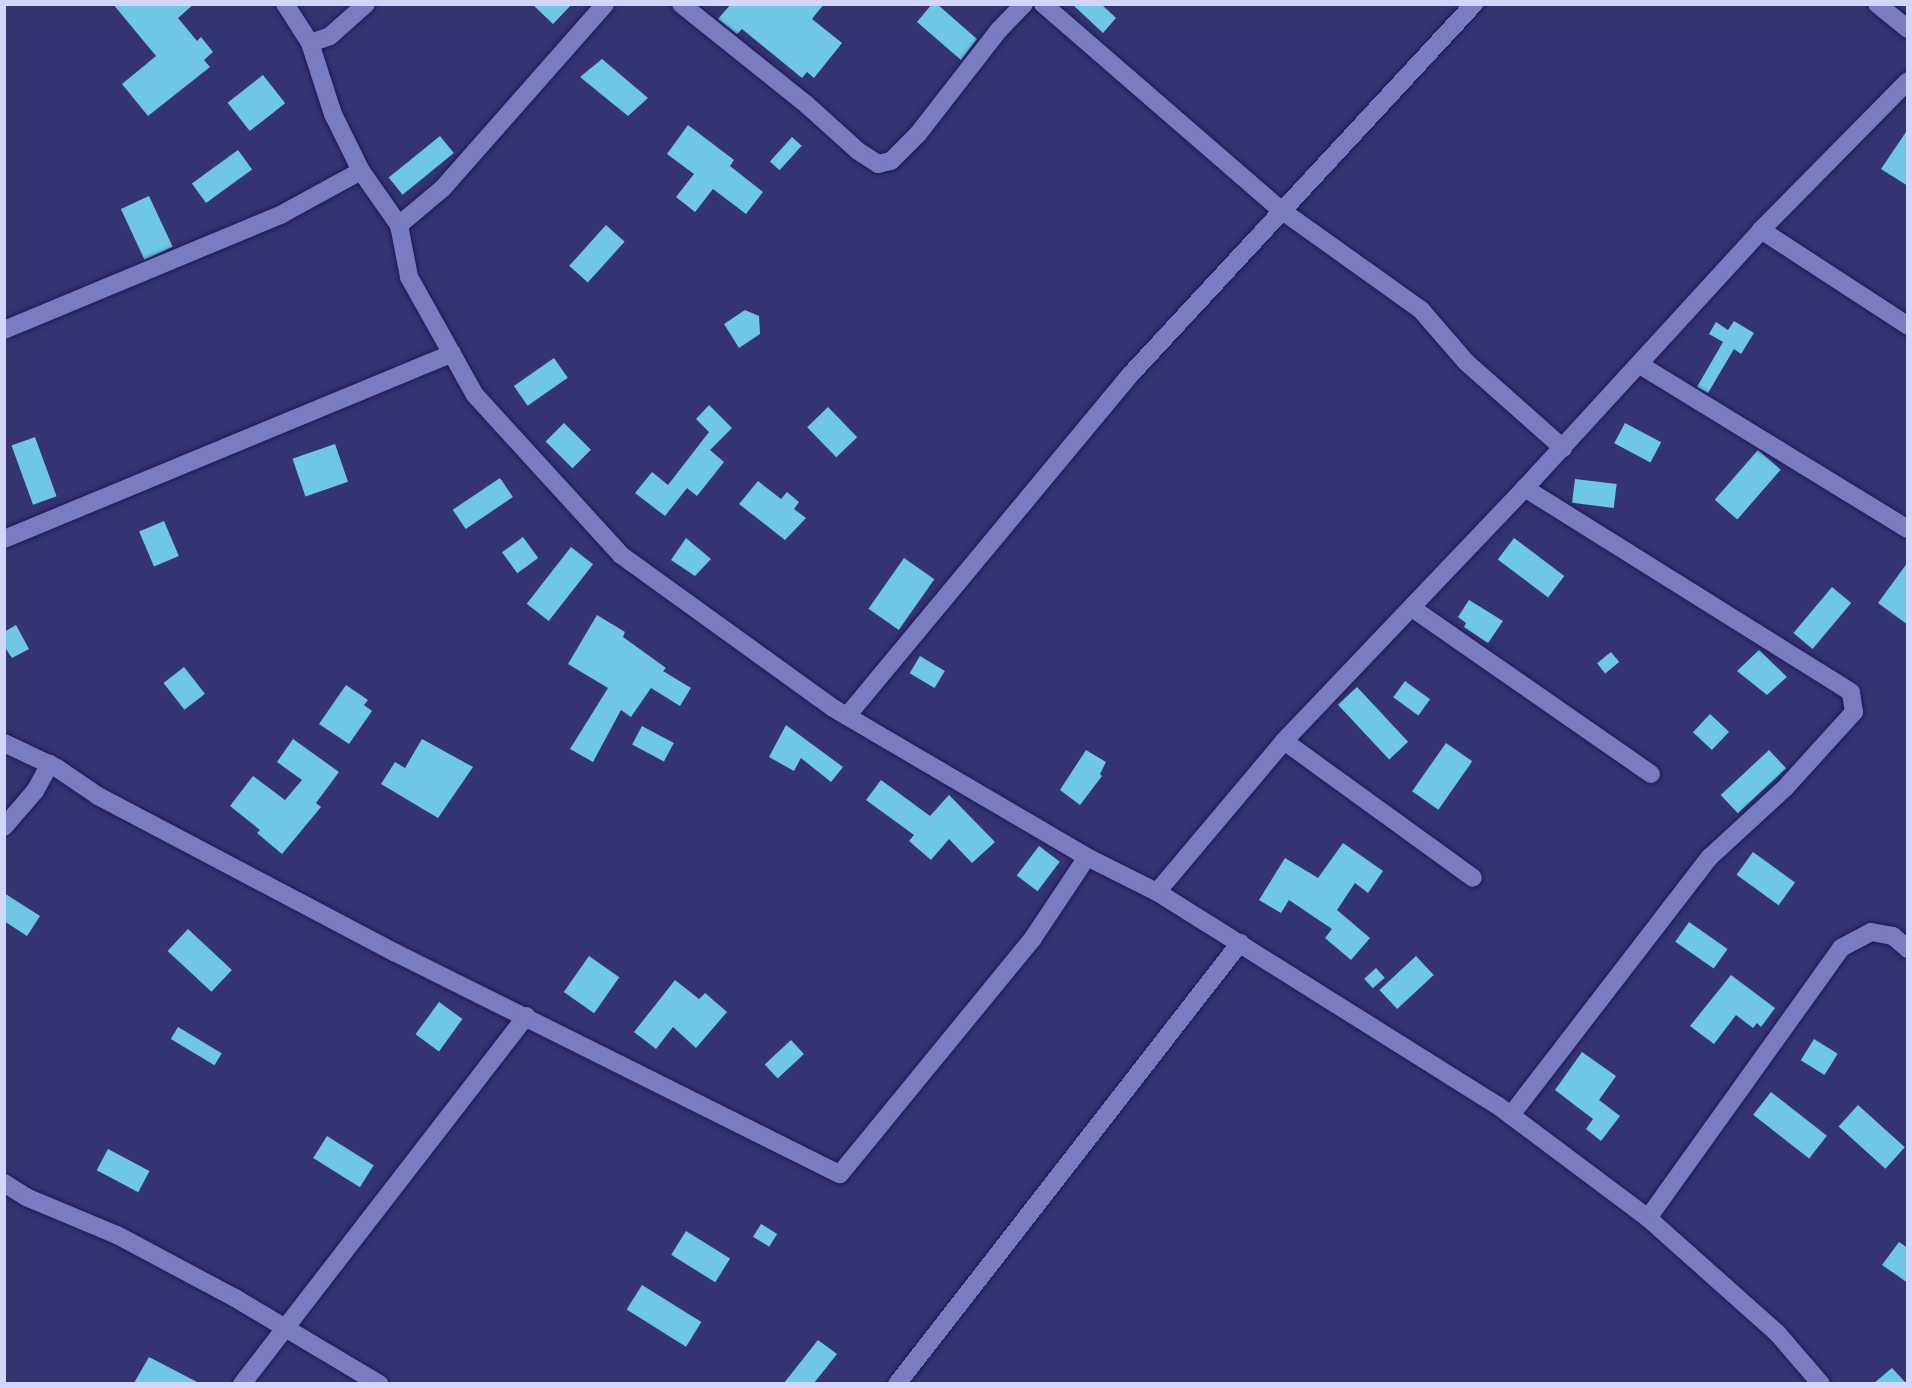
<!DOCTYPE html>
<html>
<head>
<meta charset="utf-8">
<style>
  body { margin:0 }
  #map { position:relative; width:1912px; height:1388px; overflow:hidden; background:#353472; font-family:"Roboto Condensed",sans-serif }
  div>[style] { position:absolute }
  .building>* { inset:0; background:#70c7e3; transform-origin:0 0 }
  .roads { filter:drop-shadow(0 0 2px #1e1854) drop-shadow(0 0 2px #1e1854) }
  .street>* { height:18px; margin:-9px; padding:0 9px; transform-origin:9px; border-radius:9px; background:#797cc1 }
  span { translate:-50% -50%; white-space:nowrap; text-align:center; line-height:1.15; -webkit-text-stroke:6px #20213d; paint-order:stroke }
  .frame { position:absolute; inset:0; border:6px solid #d2d6fb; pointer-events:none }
</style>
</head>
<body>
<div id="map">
  <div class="building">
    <div style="clip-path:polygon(113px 4px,194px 4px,178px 18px,197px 41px,201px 37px,213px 52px,204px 60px,210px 67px,148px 116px,122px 84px,156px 56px)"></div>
    <div style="clip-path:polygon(532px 4px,572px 4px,553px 24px)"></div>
    <div style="clip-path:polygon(731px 4px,824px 4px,812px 19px,842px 43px,814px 78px,807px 72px,802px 78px,742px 29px,737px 34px,718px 19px)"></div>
    <div style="clip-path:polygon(932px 4px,937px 4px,977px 39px,961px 60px,917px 22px)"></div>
    <div style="clip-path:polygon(1072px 4px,1101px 4px,1116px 18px,1103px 33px)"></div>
    <div style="clip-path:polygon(602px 59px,648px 98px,628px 116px,580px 77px)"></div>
    <div style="left:263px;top:75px;width:36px;height:45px;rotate:52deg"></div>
    <div style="clip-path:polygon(688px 125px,734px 160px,730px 166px,763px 192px,746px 214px,713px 189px,695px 212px,676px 197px,694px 174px,667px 154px)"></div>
    <div style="clip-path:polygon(1908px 129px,1908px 186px,1881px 169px)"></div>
    <div style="left:440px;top:136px;width:22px;height:66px;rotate:51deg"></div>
    <div style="left:792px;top:137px;width:13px;height:33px;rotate:42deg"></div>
    <div style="left:238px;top:150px;width:24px;height:57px;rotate:54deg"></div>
    <div style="left:149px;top:196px;width:56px;height:31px;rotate:65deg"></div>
    <div style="left:606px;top:225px;width:25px;height:55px;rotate:42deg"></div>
    <div style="clip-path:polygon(745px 310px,759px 316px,760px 334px,739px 348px,724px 324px)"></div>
    <div style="clip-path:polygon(1734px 321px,1754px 333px,1741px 354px,1734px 349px,1708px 393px,1697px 387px,1723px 342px,1709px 334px,1716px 322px,1728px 330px)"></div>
    <div style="left:554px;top:358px;width:24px;height:49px;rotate:55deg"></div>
    <div style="clip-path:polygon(709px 405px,732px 428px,710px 450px,724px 462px,697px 496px,687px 488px,665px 516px,635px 493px,652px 472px,668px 485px,709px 432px,696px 419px)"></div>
    <div style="left:828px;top:407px;width:42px;height:29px;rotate:46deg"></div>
    <div style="left:564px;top:423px;width:38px;height:26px;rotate:45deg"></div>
    <div style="left:1625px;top:423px;width:41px;height:23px;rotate:28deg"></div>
    <div style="left:35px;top:437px;width:63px;height:25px;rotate:70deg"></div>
    <div style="left:335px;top:444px;width:40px;height:45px;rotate:71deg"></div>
    <div style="left:1758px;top:450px;width:30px;height:66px;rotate:41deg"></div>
    <div style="left:500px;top:478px;width:23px;height:57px;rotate:56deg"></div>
    <div style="left:1575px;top:479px;width:42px;height:24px;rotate:7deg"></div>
    <div style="clip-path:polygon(758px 481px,781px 499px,787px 492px,799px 502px,794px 509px,806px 518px,785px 540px,739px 504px)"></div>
    <div style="left:164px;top:521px;width:38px;height:27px;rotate:67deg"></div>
    <div style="left:523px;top:537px;width:26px;height:26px;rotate:54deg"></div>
    <div style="clip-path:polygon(686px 538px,711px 559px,695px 576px,671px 560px)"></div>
    <div style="left:1514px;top:538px;width:63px;height:27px;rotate:37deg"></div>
    <div style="left:571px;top:547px;width:28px;height:72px;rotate:38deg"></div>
    <div style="left:904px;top:558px;width:37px;height:62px;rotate:35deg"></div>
    <div style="clip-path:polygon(1908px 562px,1908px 625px,1878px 603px)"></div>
    <div style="left:1832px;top:587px;width:25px;height:60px;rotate:40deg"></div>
    <div style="clip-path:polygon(1469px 600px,1503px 621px,1488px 643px,1464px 627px,1466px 623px,1458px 617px)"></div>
    <div style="clip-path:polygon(597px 615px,625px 632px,623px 637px,666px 668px,663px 671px,691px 688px,680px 706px,651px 688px,631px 717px,621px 710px,593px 762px,570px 749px,608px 688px,568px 664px)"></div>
    <div style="clip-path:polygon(16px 625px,29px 649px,12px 658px,4px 646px,4px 632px)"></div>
    <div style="clip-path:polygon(1759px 650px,1787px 677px,1767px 695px,1737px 671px)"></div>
    <div style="left:1611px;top:652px;width:13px;height:18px;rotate:51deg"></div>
    <div style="left:920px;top:656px;width:29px;height:20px;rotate:31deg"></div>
    <div style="left:184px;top:667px;width:34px;height:26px;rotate:52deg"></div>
    <div style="left:1405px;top:681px;width:31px;height:20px;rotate:36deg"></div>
    <div style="clip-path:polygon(346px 685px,368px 700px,364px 705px,372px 711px,349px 744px,319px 724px)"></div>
    <div style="left:1357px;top:687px;width:75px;height:26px;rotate:47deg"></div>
    <div style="left:1710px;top:714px;width:26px;height:25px;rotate:43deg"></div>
    <div style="clip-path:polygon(786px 725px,843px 767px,831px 782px,801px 758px,794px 771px,769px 757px)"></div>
    <div style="left:642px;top:726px;width:36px;height:21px;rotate:28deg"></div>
    <div style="clip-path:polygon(293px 739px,339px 772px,316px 803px,321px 807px,282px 854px,257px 833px,260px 830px,230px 806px,253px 776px,285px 800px,302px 780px,277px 762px)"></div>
    <div style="clip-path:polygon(422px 739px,473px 767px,438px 818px,381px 784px,395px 762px,405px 768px)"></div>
    <div style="left:1446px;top:743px;width:32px;height:59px;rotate:35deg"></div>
    <div style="clip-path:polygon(1086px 750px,1106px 762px,1100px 774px,1102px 776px,1080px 805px,1060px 790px)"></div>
    <div style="left:1769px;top:750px;width:25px;height:66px;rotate:47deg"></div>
    <div style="clip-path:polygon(881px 780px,930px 816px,949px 795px,995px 842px,972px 863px,949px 839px,931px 860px,909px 841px,914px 835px,866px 800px)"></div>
    <div style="clip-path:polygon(1343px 843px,1383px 871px,1368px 893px,1355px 883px,1337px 910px,1370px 938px,1351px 960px,1325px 938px,1332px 929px,1289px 900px,1281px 913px,1259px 900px,1285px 858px,1318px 878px)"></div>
    <div style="left:1039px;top:846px;width:26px;height:37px;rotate:37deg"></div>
    <div style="left:1753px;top:852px;width:52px;height:28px;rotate:36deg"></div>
    <div style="clip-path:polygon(4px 893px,40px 916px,27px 936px,4px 921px)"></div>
    <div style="left:1689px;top:922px;width:47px;height:24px;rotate:35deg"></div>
    <div style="left:188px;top:929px;width:60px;height:30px;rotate:43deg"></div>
    <div style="left:589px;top:956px;width:37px;height:44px;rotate:35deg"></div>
    <div style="left:1416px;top:956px;width:26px;height:50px;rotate:47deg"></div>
    <div style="left:1376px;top:968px;width:13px;height:16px;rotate:48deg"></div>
    <div style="clip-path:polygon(1731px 975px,1775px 1008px,1761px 1027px,1757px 1023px,1753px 1028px,1736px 1015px,1714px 1044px,1690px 1026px)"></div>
    <div style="clip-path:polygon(675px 980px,699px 999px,705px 993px,727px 1012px,696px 1048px,673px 1027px,656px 1049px,634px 1032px)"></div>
    <div style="left:439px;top:1002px;width:29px;height:40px;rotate:36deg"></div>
    <div style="left:178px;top:1027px;width:51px;height:14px;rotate:31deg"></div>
    <div style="left:1814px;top:1039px;width:28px;height:25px;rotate:32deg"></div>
    <div style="left:791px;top:1040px;width:19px;height:36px;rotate:47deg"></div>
    <div style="clip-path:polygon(1582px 1052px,1616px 1076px,1599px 1100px,1620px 1116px,1601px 1141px,1586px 1129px,1593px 1119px,1555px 1090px)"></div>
    <div style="left:1771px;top:1092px;width:71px;height:29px;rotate:38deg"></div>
    <div style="left:1858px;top:1105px;width:63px;height:29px;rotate:42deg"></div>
    <div style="left:327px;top:1136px;width:55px;height:26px;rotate:32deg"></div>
    <div style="left:108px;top:1149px;width:47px;height:24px;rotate:28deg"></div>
    <div style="left:761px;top:1224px;width:19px;height:15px;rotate:32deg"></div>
    <div style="left:686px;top:1231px;width:52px;height:28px;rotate:32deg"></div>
    <div style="clip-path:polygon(1899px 1242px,1908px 1248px,1908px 1283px,1882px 1265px)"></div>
    <div style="left:642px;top:1285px;width:70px;height:29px;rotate:32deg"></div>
    <div style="clip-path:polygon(818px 1340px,837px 1354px,814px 1383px,784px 1383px)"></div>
    <div style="clip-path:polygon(149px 1357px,199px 1383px,134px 1383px)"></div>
    <div style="clip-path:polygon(1892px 1368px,1906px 1383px,1874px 1383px)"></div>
  </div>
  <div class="roads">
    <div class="street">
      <div style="left:285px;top:4px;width:46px;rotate:57.3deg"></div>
      <div style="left:310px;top:43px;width:75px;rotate:72.1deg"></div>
      <div style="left:333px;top:114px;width:64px;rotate:63.8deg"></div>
      <div style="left:361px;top:171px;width:66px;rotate:54.9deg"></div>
      <div style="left:399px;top:225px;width:53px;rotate:79.1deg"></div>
      <div style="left:409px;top:277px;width:135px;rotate:60.8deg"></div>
      <div style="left:475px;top:395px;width:217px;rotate:47.6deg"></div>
      <div style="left:621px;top:555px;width:261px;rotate:35.8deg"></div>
      <div style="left:833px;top:708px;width:294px;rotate:30.4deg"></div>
      <div style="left:1087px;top:857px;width:78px;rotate:26.6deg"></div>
      <div style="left:1157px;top:892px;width:401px;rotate:32.1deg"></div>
      <div style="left:1497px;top:1105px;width:189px;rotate:36.8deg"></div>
      <div style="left:1648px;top:1218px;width:174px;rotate:41.7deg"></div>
      <div style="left:1778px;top:1334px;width:66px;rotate:49.3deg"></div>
      <div style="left:681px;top:4px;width:161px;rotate:38.7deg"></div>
      <div style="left:807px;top:105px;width:69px;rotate:42deg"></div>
      <div style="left:858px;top:151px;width:24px;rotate:33deg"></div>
      <div style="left:878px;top:164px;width:13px;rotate:-13deg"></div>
      <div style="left:891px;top:161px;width:38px;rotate:-45deg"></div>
      <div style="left:918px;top:134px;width:132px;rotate:-52.1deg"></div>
      <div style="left:999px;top:30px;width:36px;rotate:-46deg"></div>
      <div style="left:1043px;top:4px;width:315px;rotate:40.9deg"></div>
      <div style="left:1281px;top:210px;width:172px;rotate:35.5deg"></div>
      <div style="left:1421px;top:310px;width:69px;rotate:49.1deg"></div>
      <div style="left:1466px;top:362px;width:130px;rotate:41.6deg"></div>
      <div style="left:1877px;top:4px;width:40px;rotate:39deg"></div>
      <div style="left:310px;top:43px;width:21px;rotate:-19deg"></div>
      <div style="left:330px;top:36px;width:48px;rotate:-41.6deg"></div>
      <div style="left:399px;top:225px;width:57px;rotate:-40.1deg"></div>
      <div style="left:443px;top:188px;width:245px;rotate:-48.6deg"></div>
      <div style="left:1761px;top:230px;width:176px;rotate:33.1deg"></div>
      <div style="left:4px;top:330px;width:301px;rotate:-22.6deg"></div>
      <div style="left:282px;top:214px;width:90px;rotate:-28.6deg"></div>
      <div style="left:1640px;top:365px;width:314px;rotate:31.5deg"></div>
      <div style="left:4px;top:539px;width:485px;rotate:-22.5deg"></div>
      <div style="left:1412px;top:608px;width:291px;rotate:34.8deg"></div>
      <div style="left:847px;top:716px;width:445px;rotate:-50.3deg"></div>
      <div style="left:1131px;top:374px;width:505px;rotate:-47.17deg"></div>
      <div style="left:1284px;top:741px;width:233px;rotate:35.9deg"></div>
      <div style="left:4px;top:743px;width:59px;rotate:25.3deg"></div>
      <div style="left:57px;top:768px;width:50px;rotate:34.3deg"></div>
      <div style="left:98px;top:796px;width:335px;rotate:27.8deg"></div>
      <div style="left:394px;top:952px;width:498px;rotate:26.5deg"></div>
      <div style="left:840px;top:1174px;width:305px;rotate:-50.7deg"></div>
      <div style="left:1033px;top:938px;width:97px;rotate:-56.3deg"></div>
      <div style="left:4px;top:827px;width:48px;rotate:-49.3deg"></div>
      <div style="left:35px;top:791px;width:31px;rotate:-61deg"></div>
      <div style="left:1157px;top:892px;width:197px;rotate:-49.9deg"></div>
      <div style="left:1284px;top:741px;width:349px;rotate:-46.4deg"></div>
      <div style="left:1525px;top:488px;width:350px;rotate:-47.5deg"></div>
      <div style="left:1761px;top:230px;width:209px;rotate:-45.4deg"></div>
      <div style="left:1511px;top:1115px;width:326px;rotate:-52.4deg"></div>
      <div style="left:1710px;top:857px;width:102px;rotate:-42.6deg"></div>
      <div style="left:1785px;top:788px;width:103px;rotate:-47.8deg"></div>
      <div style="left:1854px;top:712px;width:20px;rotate:-99deg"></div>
      <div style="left:1851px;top:692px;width:385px;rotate:-148deg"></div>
      <div style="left:4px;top:1183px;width:26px;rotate:32deg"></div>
      <div style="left:26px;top:1197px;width:99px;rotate:22.7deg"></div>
      <div style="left:117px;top:1235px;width:134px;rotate:28.1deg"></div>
      <div style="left:235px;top:1298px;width:168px;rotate:30.8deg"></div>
      <div style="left:1648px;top:1218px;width:332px;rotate:-54.4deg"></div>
      <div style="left:1841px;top:948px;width:34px;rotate:-28deg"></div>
      <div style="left:1871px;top:932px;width:22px;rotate:10deg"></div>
      <div style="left:1893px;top:936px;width:20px;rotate:41deg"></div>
      <div style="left:242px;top:1384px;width:465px;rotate:-52.3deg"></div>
      <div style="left:897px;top:1384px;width:559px;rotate:-52.13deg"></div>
    </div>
  </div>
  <div class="frame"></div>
</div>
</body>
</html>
